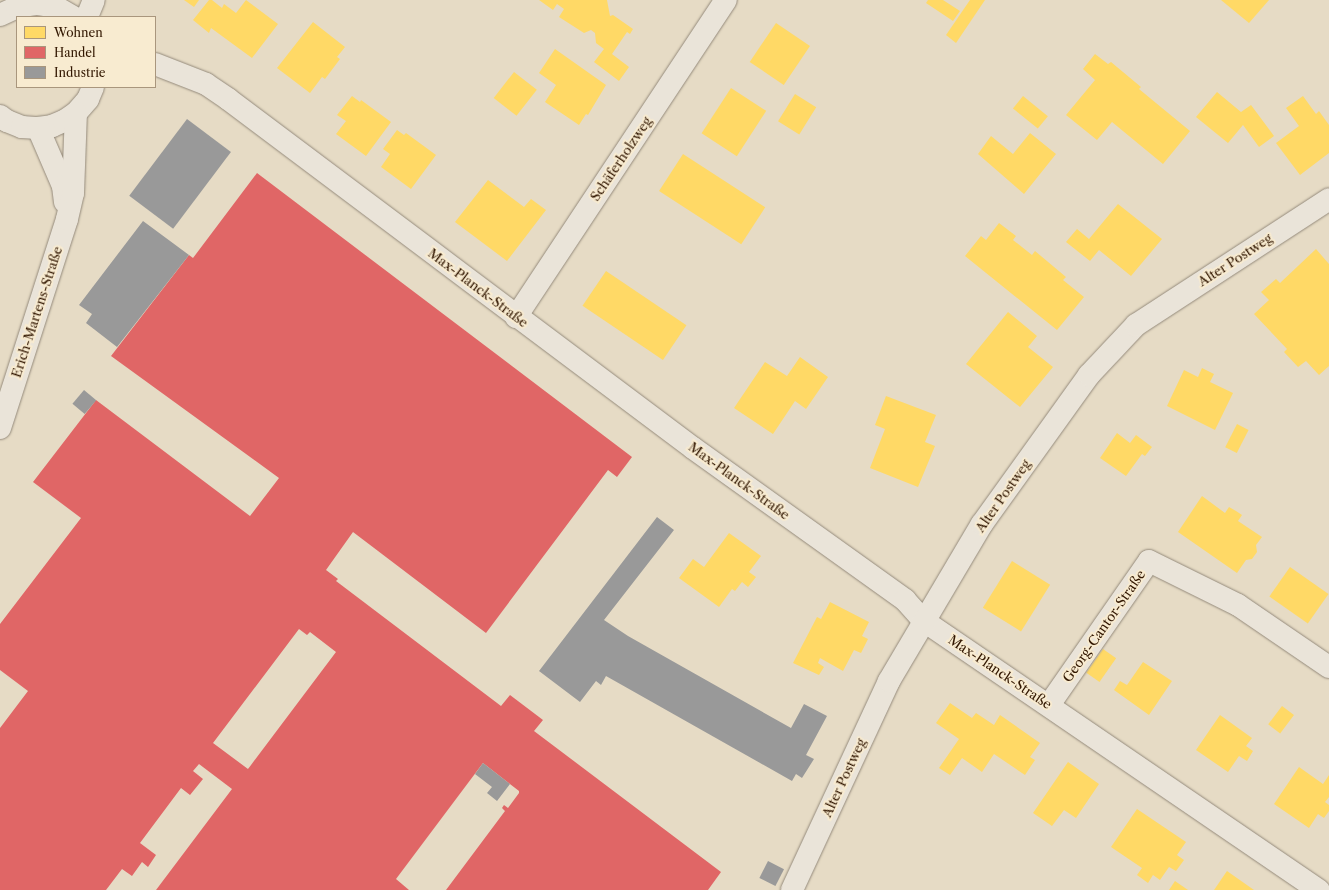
<!DOCTYPE html>
<html>
<head>
<meta charset="utf-8">
<style>
  body { margin:0 }
  #map { position:relative; width:1329px; height:890px; overflow:hidden; background:#e6dbc5; font-family:"Libre Caslon Text",serif }
  div>[style] { position:absolute }
  .homes>* { inset:0; background:#ffd966; transform-origin:0 0 }
  .shops>* { inset:0; background:#e06666 }
  .industry>* { inset:0; background:#999; transform-origin:0 0 }
  .roads { filter:drop-shadow(0 0 1px #948a7b) drop-shadow(0 0 1px #948a7b) }
  .minor>* { height:22px; margin:-11px; padding:0 11px; transform-origin:11px; border-radius:11px; background:#eae4d9 }
  span { translate:-50% -50%; white-space:nowrap; text-align:center; line-height:1.15; -webkit-text-stroke:4px #f8ebd0; paint-order:stroke }
  .street-label { font-size:13px; color:#321701 }
  .legend { position:absolute; left:16px; top:16px; width:140px; height:72px; box-sizing:border-box; background:#f8ebd0; border:1px solid #a9967d; margin:0; padding:5px 7px; list-style:none; font-size:12px; color:#321701 }
  .legend li { display:flex; align-items:center; gap:8px; height:20px }
  .legend b { width:20px; border:1px solid #a9967d }
</style>
</head>
<body>
<div id="map">
  <div class="homes">
    <div style="clip-path:polygon(184px 0,199px 0,194px 7px)"></div>
    <div style="clip-path:polygon(209px 0,212px 0,222px 8px,224px 4px,236px 13px,246px 0,278px 24px,252px 58px,211px 28px,209px 33px,193px 20px)"></div>
    <div style="clip-path:polygon(539px 0,607px 0,610px 16px,613px 15px,633px 29px,630px 34px,627px 32px,612px 54px,629px 67px,619px 81px,594px 62px,604px 49px,596px 43px,595px 33px,591px 30px,584px 33px,559px 17px,564px 9px,557px 4px,553px 10px)"></div>
    <div style="clip-path:polygon(928px 0,943px 0,960px 11px,953px 21px,926px 3px)"></div>
    <div style="clip-path:polygon(970px 0,985px 0,956px 43px,946px 35px)"></div>
    <div style="clip-path:polygon(1221px 0,1269px 0,1249px 23px)"></div>
    <div style="clip-path:polygon(313px 22px,345px 47px,337px 57px,340px 59px,325px 79px,322px 77px,310px 93px,277px 68px)"></div>
    <div style="left:776px;top:23px;width:41px;height:47px;rotate:34deg"></div>
    <div style="clip-path:polygon(555px 49px,606px 85px,588px 115px,586px 114px,579px 125px,545px 102px,556px 85px,539px 73px)"></div>
    <div style="clip-path:polygon(1095px 54px,1108px 64px,1111px 62px,1141px 87px,1139px 89px,1190px 131px,1163px 164px,1112px 122px,1097px 140px,1066px 115px,1095px 80px,1083px 69px)"></div>
    <div style="left:514px;top:72px;width:29px;height:33px;rotate:38deg"></div>
    <div style="left:731px;top:88px;width:42px;height:54px;rotate:33deg"></div>
    <div style="clip-path:polygon(1217px 92px,1241px 112px,1251px 105px,1274px 136px,1259px 147px,1243px 125px,1228px 143px,1196px 117px)"></div>
    <div style="left:795px;top:94px;width:25px;height:32px;rotate:32deg"></div>
    <div style="clip-path:polygon(352px 96px,360px 102px,361px 100px,391px 122px,366px 156px,336px 134px,346px 121px,337px 115px)"></div>
    <div style="left:1023px;top:96px;width:32px;height:16px;rotate:39deg"></div>
    <div style="clip-path:polygon(1303px 96px,1316px 114px,1319px 111px,1329px 125px,1329px 153px,1300px 175px,1276px 143px,1299px 126px,1286px 108px)"></div>
    <div style="clip-path:polygon(397px 130px,404px 135px,406px 133px,436px 155px,411px 189px,381px 167px,390px 154px,383px 149px)"></div>
    <div style="clip-path:polygon(1030px 133px,1056px 154px,1024px 194px,978px 154px,991px 136px,1013px 154px)"></div>
    <div style="left:683px;top:154px;width:98px;height:44px;rotate:33deg"></div>
    <div style="clip-path:polygon(488px 180px,524px 207px,531px 199px,546px 210px,507px 261px,455px 222px)"></div>
    <div style="clip-path:polygon(1118px 204px,1162px 239px,1131px 276px,1099px 250px,1090px 261px,1066px 242px,1077px 229px,1089px 239px)"></div>
    <div style="clip-path:polygon(999px 223px,1016px 236px,1013px 240px,1032px 255px,1035px 251px,1066px 277px,1063px 280px,1084px 297px,1057px 330px,965px 256px,981px 236px,986px 240px)"></div>
    <div style="clip-path:polygon(1316px 249px,1329px 264px,1329px 366px,1319px 375px,1306px 361px,1298px 367px,1284px 352px,1287px 349px,1254px 314px,1269px 300px,1261px 292px,1276px 279px,1280px 283px)"></div>
    <div style="left:606px;top:271px;width:97px;height:42px;rotate:34deg"></div>
    <div style="clip-path:polygon(1008px 312px,1037px 336px,1028px 347px,1053px 367px,1020px 407px,966px 364px)"></div>
    <div style="clip-path:polygon(800px 357px,828px 377px,806px 409px,795px 401px,773px 434px,734px 408px,765px 362px,787px 376px)"></div>
    <div style="clip-path:polygon(1202px 368px,1214px 374px,1210px 382px,1233px 393px,1215px 430px,1167px 406px,1184px 370px,1198px 377px)"></div>
    <div style="clip-path:polygon(886px 396px,936px 415px,925px 442px,935px 446px,918px 487px,870px 468px,885px 429px,875px 425px)"></div>
    <div style="left:1237px;top:424px;width:13px;height:26px;rotate:27deg"></div>
    <div style="clip-path:polygon(1117px 433px,1130px 443px,1136px 435px,1152px 447px,1145px 456px,1142px 454px,1126px 476px,1100px 458px)"></div>
    <div style="clip-path:polygon(1202px 496px,1225px 513px,1229px 507px,1236px 511px,1242px 515px,1238px 521px,1262px 537px,1256px 545px,1257px 552px,1252px 559px,1246px 560px,1237px 573px,1178px 532px)"></div>
    <div style="clip-path:polygon(729px 533px,761px 556px,749px 572px,756px 577px,748px 587px,742px 582px,735px 591px,732px 589px,719px 607px,679px 578px,693px 559px,704px 567px)"></div>
    <div style="left:1012px;top:561px;width:45px;height:55px;rotate:32deg"></div>
    <div style="left:1290px;top:567px;width:47px;height:36px;rotate:35deg"></div>
    <div style="clip-path:polygon(830px 602px,869px 622px,862px 636px,868px 639px,861px 653px,854px 650px,843px 671px,820px 658px,818px 663px,824px 667px,819px 675px,793px 663px,817px 617px,821px 619px)"></div>
    <div style="left:1103px;top:649px;width:16px;height:29px;rotate:35deg"></div>
    <div style="clip-path:polygon(1143px 662px,1172px 681px,1149px 715px,1114px 690px,1120px 681px,1127px 685px)"></div>
    <div style="clip-path:polygon(950px 703px,972px 718px,976px 713px,994px 725px,1000px 715px,1040px 743px,1030px 757px,1035px 760px,1025px 775px,994px 754px,982px 772px,962px 758px,950px 775px,939px 768px,959px 739px,936px 723px)"></div>
    <div style="left:1282px;top:706px;width:15px;height:23px;rotate:37deg"></div>
    <div style="clip-path:polygon(1220px 715px,1252px 738px,1246px 746px,1253px 751px,1247px 761px,1239px 756px,1228px 772px,1196px 750px)"></div>
    <div style="clip-path:polygon(1068px 762px,1099px 784px,1076px 818px,1064px 810px,1052px 826px,1033px 813px)"></div>
    <div style="clip-path:polygon(1299px 767px,1323px 784px,1329px 775px,1329px 797px,1325px 802px,1329px 805px,1329px 811px,1324px 818px,1318px 814px,1309px 828px,1274px 804px)"></div>
    <div style="clip-path:polygon(1137px 809px,1186px 842px,1177px 855px,1184px 860px,1176px 871px,1169px 867px,1160px 880px,1153px 875px,1148px 883px,1137px 875px,1142px 868px,1111px 847px)"></div>
    <div style="clip-path:polygon(1227px 871px,1254px 890px,1214px 890px)"></div>
    <div style="clip-path:polygon(1175px 881px,1188px 890px,1169px 890px)"></div>
  </div>
  <div class="shops">
    <div style="clip-path:polygon(evenodd,257px 173px,632px 457px,617px 477px,608px 470px,486px 633px,353px 532px,326px 570px,338px 579px,336px 581px,501px 706px,510px 695px,543px 720px,534px 731px,721px 872px,708px 890px,446px 890px,505px 811px,502px 808px,504px 805px,508px 808px,519px 793px,519px 791px,483px 763px,396px 879px,409px 890px,156px 890px,232px 789px,199px 764px,193px 771px,203px 779px,190px 795px,181px 788px,140px 843px,156px 855px,148px 867px,142px 862px,132px 876px,122px 869px,106px 890px,0 890px,0 728px,28px 691px,0 670px,0 624px,81px 518px,33px 482px,96px 400px,250px 516px,279px 478px,111px 356px,189px 255px,193px 258px,257px 173px,299px 629px,307px 635px,310px 632px,336px 652px,248px 769px,213px 743px,299px 629px)"></div>
  </div>
  <div class="industry">
    <div style="left:187px;top:119px;width:55px;height:96px;rotate:37deg"></div>
    <div style="clip-path:polygon(143px 221px,189px 255px,117px 347px,86px 323px,92px 314px,79px 305px)"></div>
    <div style="left:84px;top:390px;width:16px;height:18px;rotate:40deg"></div>
    <div style="clip-path:polygon(657px 517px,674px 530px,604px 620px,628px 636px,791px 728px,804px 704px,827px 716px,806px 755px,814px 759px,802px 778px,796px 774px,792px 781px,606px 676px,601px 685px,596px 681px,580px 702px,539px 671px)"></div>
    <div style="clip-path:polygon(483px 763px,510px 784px,497px 801px,487px 793px,492px 787px,475px 774px)"></div>
    <div style="left:768px;top:861px;width:18px;height:19px;rotate:27deg"></div>
  </div>
  <div class="roads">
    <div class="minor">
      <div style="left:0;top:15px;width:19px;rotate:-25deg"></div>
      <div style="left:17px;top:7px;width:20px;rotate:-9deg"></div>
      <div style="left:37px;top:4px;width:19px;rotate:9deg"></div>
      <div style="left:56px;top:7px;width:20px;rotate:30deg"></div>
      <div style="left:87px;top:17px;width:18px;rotate:-68deg"></div>
      <div style="left:155px;top:64px;width:55px;rotate:21.4deg"></div>
      <div style="left:206px;top:84px;width:27px;rotate:34deg"></div>
      <div style="left:228px;top:99px;width:581px;rotate:36.89deg"></div>
      <div style="left:693px;top:448px;width:261px;rotate:35.6deg"></div>
      <div style="left:905px;top:600px;width:28px;rotate:48deg"></div>
      <div style="left:924px;top:621px;width:478px;rotate:34.3deg"></div>
      <div style="left:0;top:116px;width:9px;rotate:36deg"></div>
      <div style="left:7px;top:121px;width:16px;rotate:22deg"></div>
      <div style="left:22px;top:127px;width:16px;rotate:4deg"></div>
      <div style="left:38px;top:128px;width:14px;rotate:-8deg"></div>
      <div style="left:52px;top:126px;width:13px;rotate:-23deg"></div>
      <div style="left:64px;top:121px;width:14px;rotate:-34deg"></div>
      <div style="left:76px;top:113px;width:18px;rotate:-49deg"></div>
      <div style="left:88px;top:99px;width:13px;rotate:-67deg"></div>
      <div style="left:38px;top:128px;width:63px;rotate:66.7deg"></div>
      <div style="left:63px;top:186px;width:16px;rotate:83deg"></div>
      <div style="left:516px;top:317px;width:380px;rotate:-56.5deg"></div>
      <div style="left:0;top:428px;width:219px;rotate:-72.2deg"></div>
      <div style="left:67px;top:219px;width:27px;rotate:-77deg"></div>
      <div style="left:73px;top:193px;width:80px;rotate:-87.9deg"></div>
      <div style="left:1049px;top:705px;width:175px;rotate:-55.2deg"></div>
      <div style="left:1149px;top:561px;width:99px;rotate:26.3deg"></div>
      <div style="left:1238px;top:605px;width:110px;rotate:34.3deg"></div>
      <div style="left:792px;top:890px;width:230px;rotate:-65.1deg"></div>
      <div style="left:889px;top:681px;width:182px;rotate:-59.4deg"></div>
      <div style="left:982px;top:524px;width:183px;rotate:-54.3deg"></div>
      <div style="left:1089px;top:375px;width:69px;rotate:-46.8deg"></div>
      <div style="left:1136px;top:325px;width:230px;rotate:-33.1deg"></div>
    </div>
  </div>
  <div class="street-label">
    <span style="left:621px;top:159px;rotate:-56deg">Schäferholzweg</span>
    <span style="left:1235px;top:260px;rotate:-33deg">Alter Postweg</span>
    <span style="left:478px;top:288px;rotate:37deg">Max-Planck-Straße</span>
    <span style="left:37px;top:312px;rotate:-72deg">Erich-Martens-Straße</span>
    <span style="left:739px;top:481px;rotate:36deg">Max-Planck-Straße</span>
    <span style="left:1003px;top:496px;rotate:-55deg">Alter Postweg</span>
    <span style="left:1104px;top:626px;rotate:-55deg">Georg-Cantor-Straße</span>
    <span style="left:1000px;top:672px;rotate:34deg">Max-Planck-Straße</span>
    <span style="left:844px;top:778px;rotate:-65deg">Alter Postweg</span>
  </div>
  <ul class="legend">
  <li><b style="height:11px;background:#ffd966"></b>Wohnen</li>
  <li><b style="height:11px;background:#e06666"></b>Handel</li>
  <li><b style="height:11px;background:#999"></b>Industrie</li>
  </ul>
</div>
</body>
</html>
